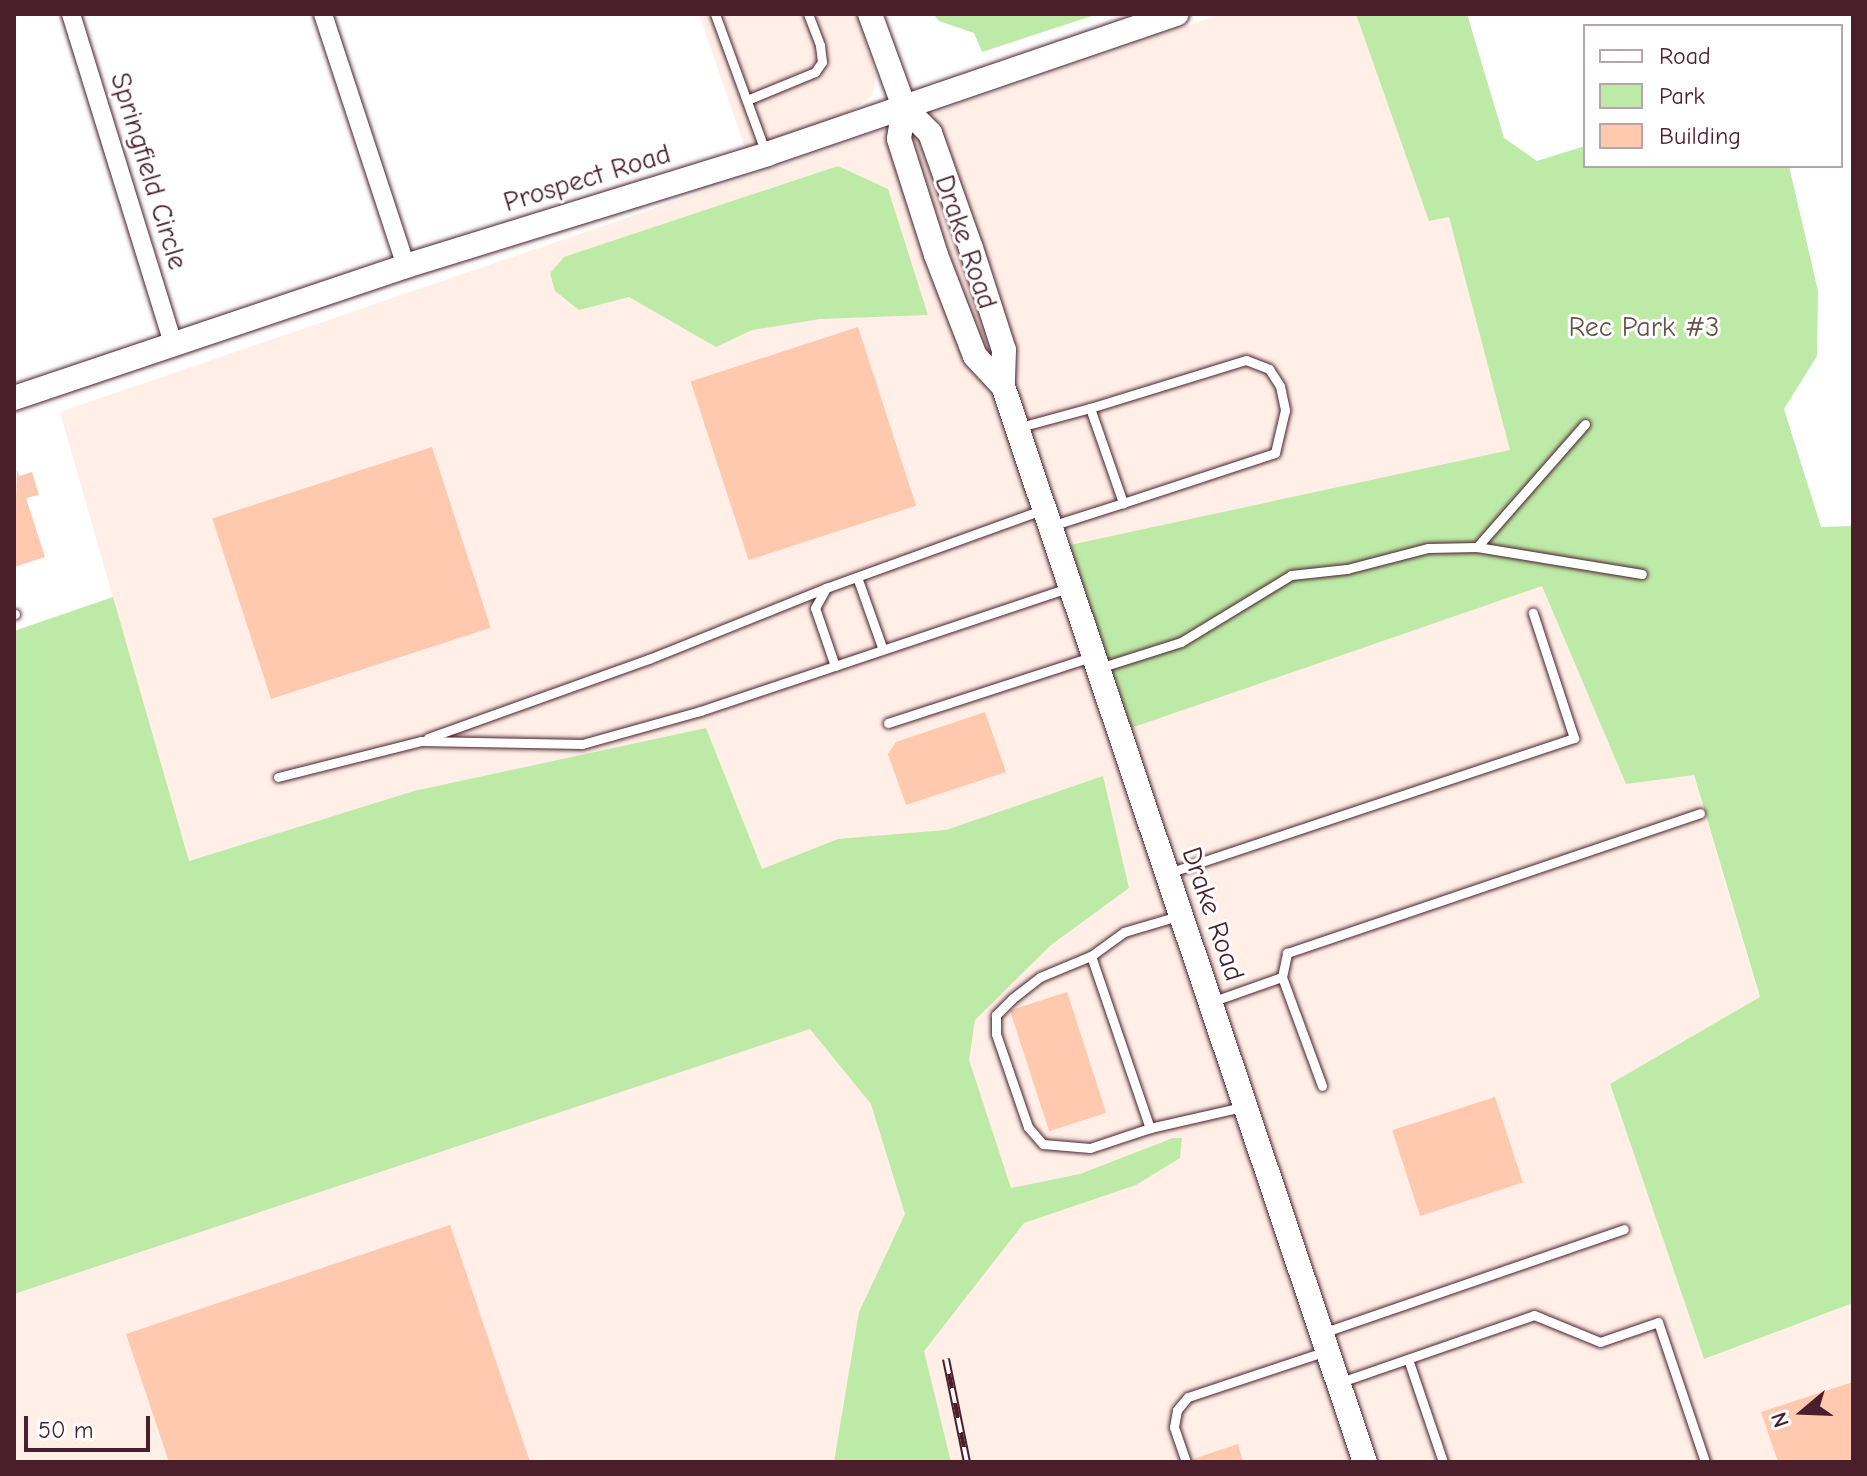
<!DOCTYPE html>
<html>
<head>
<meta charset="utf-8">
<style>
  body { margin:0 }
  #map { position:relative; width:1867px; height:1476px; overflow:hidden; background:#fff; font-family:"Comic Neue",sans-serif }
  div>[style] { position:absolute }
  .built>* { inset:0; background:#ffefe7 }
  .green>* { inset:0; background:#beeaa7 }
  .building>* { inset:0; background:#fec9af; transform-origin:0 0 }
  .roads { filter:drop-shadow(0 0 2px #4a1f2b) drop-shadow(0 0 2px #4a1f2b) }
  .service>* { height:9px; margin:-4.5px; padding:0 4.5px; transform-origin:4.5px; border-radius:4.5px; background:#fff }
  .minor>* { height:18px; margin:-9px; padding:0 9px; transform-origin:9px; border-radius:9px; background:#fff }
  .tertiary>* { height:24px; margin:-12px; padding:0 12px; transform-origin:12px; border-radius:12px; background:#fff }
  .rail>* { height:8px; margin-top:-4px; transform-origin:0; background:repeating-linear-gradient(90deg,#fff 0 15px,#4a1f2b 0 30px); box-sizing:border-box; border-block:2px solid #4a1f2b }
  span { translate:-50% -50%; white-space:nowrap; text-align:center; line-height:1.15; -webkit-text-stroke:6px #fff; paint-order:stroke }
  .street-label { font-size:28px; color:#4a1f2b }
  .park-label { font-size:28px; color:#67524a }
  .frame { position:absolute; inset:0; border:16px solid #4a1f2b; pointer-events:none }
  .legend { position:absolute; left:1583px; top:24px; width:260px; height:144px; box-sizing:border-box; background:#fff; border:2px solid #b7a5aa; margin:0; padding:10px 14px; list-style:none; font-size:24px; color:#4a1f2b }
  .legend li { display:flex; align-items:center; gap:16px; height:40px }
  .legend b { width:40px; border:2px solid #b7a5aa }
  .north { position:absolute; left:1763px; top:1372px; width:80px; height:80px; -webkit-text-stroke:6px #fff; paint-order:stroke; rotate:251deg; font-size:22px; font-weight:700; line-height:32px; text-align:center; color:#4a1f2b }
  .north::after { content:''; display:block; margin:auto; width:28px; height:36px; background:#4a1f2b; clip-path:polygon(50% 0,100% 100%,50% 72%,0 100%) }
  .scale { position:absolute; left:24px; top:1416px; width:126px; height:36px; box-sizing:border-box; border:4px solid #4a1f2b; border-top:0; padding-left:10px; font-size:24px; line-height:28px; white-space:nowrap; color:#4a1f2b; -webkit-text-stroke:6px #fff; paint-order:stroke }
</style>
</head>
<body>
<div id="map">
  <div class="built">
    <div style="clip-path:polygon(699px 14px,857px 14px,876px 77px,872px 96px,839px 119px,745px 148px)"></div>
    <div style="clip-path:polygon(1222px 14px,1467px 14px,1760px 998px,1610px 1084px,1704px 1359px,1853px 1303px,1853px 1462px,14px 1462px,14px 916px,188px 861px,60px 412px)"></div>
  </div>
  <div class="green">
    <div style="clip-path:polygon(933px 14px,1098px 14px,982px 52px,974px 33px,939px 21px)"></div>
    <div style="clip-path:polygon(1356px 14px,1467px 14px,1504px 138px,1537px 161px,1585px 146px,1585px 166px,1789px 166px,1818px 291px,1817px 356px,1784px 409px,1821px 527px,1853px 526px,1853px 1303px,1704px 1359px,1610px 1084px,1760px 997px,1694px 775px,1626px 784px,1542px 586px,1131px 728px,1070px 545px,1510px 450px,1449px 217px,1429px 221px)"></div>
    <div style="clip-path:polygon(838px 166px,888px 189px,928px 315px,820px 319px,752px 330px,716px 347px,629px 297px,579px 310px,555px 291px,550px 273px,564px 257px)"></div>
    <div style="clip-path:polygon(113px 597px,189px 861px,414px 791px,706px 728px,762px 869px,838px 839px,946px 830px,1103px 776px,1129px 888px,1051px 945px,975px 1020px,969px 1060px,1011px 1188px,1080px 1174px,1173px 1138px,1182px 1138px,1180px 1158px,1136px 1185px,1024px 1223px,924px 1351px,951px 1462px,834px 1462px,859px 1312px,905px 1214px,871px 1104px,810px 1029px,14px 1294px,14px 631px)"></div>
  </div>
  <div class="building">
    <div style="left:858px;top:327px;width:188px;height:176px;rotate:72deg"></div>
    <div style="left:432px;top:447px;width:190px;height:231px;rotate:72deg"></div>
    <div style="clip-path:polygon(17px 469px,19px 476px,32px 472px,39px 495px,26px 498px,45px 557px,14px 567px)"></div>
    <div style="clip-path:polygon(985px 712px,1006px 772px,906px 805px,888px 754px,896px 742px)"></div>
    <div style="left:1067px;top:992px;width:127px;height:60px;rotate:72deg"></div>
    <div style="left:1495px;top:1097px;width:90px;height:108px;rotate:72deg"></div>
    <div style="clip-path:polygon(450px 1225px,530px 1462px,169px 1462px,126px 1334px)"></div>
    <div style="clip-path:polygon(1853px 1382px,1853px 1462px,1778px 1462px,1761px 1412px)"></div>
    <div style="clip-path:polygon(1238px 1444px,1243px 1462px,1193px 1462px,1193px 1459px)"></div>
  </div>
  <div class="roads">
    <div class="service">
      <div style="left:715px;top:14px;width:148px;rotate:69.9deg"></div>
      <div style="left:747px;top:100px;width:74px;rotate:-22.4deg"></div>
      <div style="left:815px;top:72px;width:12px;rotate:-55deg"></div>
      <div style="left:822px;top:62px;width:17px;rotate:-97deg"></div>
      <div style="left:820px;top:45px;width:33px;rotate:-111deg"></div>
      <div style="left:1090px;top:408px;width:163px;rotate:-17.1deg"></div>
      <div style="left:1246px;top:360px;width:25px;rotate:21deg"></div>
      <div style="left:1269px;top:369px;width:20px;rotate:57deg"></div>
      <div style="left:1280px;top:386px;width:25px;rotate:78deg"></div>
      <div style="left:1285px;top:410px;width:44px;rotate:103.1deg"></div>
      <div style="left:1275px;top:453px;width:160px;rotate:161.8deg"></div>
      <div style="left:1585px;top:424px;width:164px;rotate:131.3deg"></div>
      <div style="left:1477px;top:547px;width:167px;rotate:9.3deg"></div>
      <div style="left:1020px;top:427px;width:73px;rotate:-15.2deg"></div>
      <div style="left:1090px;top:408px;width:101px;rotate:70.8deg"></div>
      <div style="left:1123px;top:503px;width:76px;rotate:162.3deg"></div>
      <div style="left:857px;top:577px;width:77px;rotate:70.4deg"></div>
      <div style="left:14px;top:614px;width:1px"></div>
      <div style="left:835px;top:666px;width:61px;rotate:-109deg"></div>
      <div style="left:815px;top:608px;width:23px;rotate:-61deg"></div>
      <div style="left:826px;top:588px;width:230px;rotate:-19.9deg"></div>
      <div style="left:1099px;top:668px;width:86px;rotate:-17.6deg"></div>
      <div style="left:1181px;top:642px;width:129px;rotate:-31.3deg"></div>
      <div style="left:1291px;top:575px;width:56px;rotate:-6.1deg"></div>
      <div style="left:1347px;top:569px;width:84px;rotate:-14.5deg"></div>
      <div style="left:1428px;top:548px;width:49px;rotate:-1.2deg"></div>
      <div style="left:888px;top:723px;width:213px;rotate:-18deg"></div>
      <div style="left:428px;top:738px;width:235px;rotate:-19.7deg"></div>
      <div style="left:649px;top:659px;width:191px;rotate:-21.9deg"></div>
      <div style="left:278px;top:777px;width:147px;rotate:-14.1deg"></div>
      <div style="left:421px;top:741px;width:161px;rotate:1.1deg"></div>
      <div style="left:582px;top:744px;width:123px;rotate:-15.6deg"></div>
      <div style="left:700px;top:711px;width:388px;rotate:-18.5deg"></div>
      <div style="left:1168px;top:873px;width:428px;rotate:-18.4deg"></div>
      <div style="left:1574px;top:738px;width:132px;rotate:-108.2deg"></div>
      <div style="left:1178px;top:916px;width:56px;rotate:163.5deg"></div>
      <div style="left:1124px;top:932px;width:41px;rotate:144deg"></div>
      <div style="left:1091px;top:956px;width:182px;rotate:71.1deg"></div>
      <div style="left:1150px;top:1128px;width:94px;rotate:-12.9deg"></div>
      <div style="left:1093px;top:955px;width:57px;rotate:157.5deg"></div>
      <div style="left:1040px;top:977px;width:36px;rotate:142deg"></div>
      <div style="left:1012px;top:999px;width:23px;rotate:135deg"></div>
      <div style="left:996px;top:1015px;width:19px;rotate:90deg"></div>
      <div style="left:996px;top:1034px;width:98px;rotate:71deg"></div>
      <div style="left:1028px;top:1127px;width:23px;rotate:49deg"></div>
      <div style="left:1043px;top:1144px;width:47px;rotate:4.9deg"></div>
      <div style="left:1090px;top:1148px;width:63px;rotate:-18.4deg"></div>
      <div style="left:1282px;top:977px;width:116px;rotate:69.8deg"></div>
      <div style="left:1211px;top:1002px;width:75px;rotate:-19.4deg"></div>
      <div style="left:1282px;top:977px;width:25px;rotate:-78deg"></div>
      <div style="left:1287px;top:953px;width:436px;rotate:-18.7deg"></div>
      <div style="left:1325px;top:1332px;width:316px;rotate:-19deg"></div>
      <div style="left:1408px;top:1359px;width:109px;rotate:71.2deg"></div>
      <div style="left:1338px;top:1383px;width:207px;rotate:-19.1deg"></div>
      <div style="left:1534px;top:1315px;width:71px;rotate:22.2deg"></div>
      <div style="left:1600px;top:1342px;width:61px;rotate:-19deg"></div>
      <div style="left:1658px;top:1322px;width:148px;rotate:71.4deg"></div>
      <div style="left:1186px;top:1462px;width:37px;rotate:-109deg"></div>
      <div style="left:1174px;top:1427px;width:17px;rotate:-80deg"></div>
      <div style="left:1177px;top:1410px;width:17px;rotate:-50deg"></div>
      <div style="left:1188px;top:1397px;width:145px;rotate:-18.4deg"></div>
    </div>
    <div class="minor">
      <div style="left:71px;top:14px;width:345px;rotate:72.8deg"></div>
      <div style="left:323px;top:14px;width:265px;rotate:71.8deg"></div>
    </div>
    <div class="tertiary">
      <div style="left:870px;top:14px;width:99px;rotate:69.9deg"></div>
      <div style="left:904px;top:107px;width:37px;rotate:45deg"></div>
      <div style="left:930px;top:133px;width:122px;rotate:70.4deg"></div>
      <div style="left:971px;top:248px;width:107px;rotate:72.1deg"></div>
      <div style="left:1004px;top:350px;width:36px;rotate:92deg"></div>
      <div style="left:1003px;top:386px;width:1135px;rotate:71.41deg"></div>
      <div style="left:904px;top:107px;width:32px;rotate:99deg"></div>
      <div style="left:899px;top:139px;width:122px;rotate:72.3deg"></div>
      <div style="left:936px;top:255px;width:108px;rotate:68.9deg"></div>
      <div style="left:975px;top:356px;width:41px;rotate:47deg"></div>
      <div style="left:14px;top:398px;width:414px;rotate:-18.6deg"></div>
      <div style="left:406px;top:266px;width:378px;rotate:-17.2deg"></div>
      <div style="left:767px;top:154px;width:433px;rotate:-18.9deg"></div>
    </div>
  </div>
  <div class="rail">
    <div style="left:946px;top:1359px;width:105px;rotate:78.5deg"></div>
  </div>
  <div class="street-label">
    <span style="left:149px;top:171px;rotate:73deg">Springfield Circle</span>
    <span style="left:587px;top:178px;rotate:-17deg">Prospect Road</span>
    <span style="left:966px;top:242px;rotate:71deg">Drake Road</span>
    <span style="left:1213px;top:914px;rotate:71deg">Drake Road</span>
  </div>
  <div class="park-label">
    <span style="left:1644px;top:327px">Rec Park #3</span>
  </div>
  <div class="frame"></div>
  <ul class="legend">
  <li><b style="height:10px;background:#fff"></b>Road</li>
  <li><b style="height:22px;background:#beeaa7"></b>Park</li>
  <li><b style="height:22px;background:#fec9af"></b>Building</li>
  </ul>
  <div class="north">N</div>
  <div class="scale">50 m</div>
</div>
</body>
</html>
